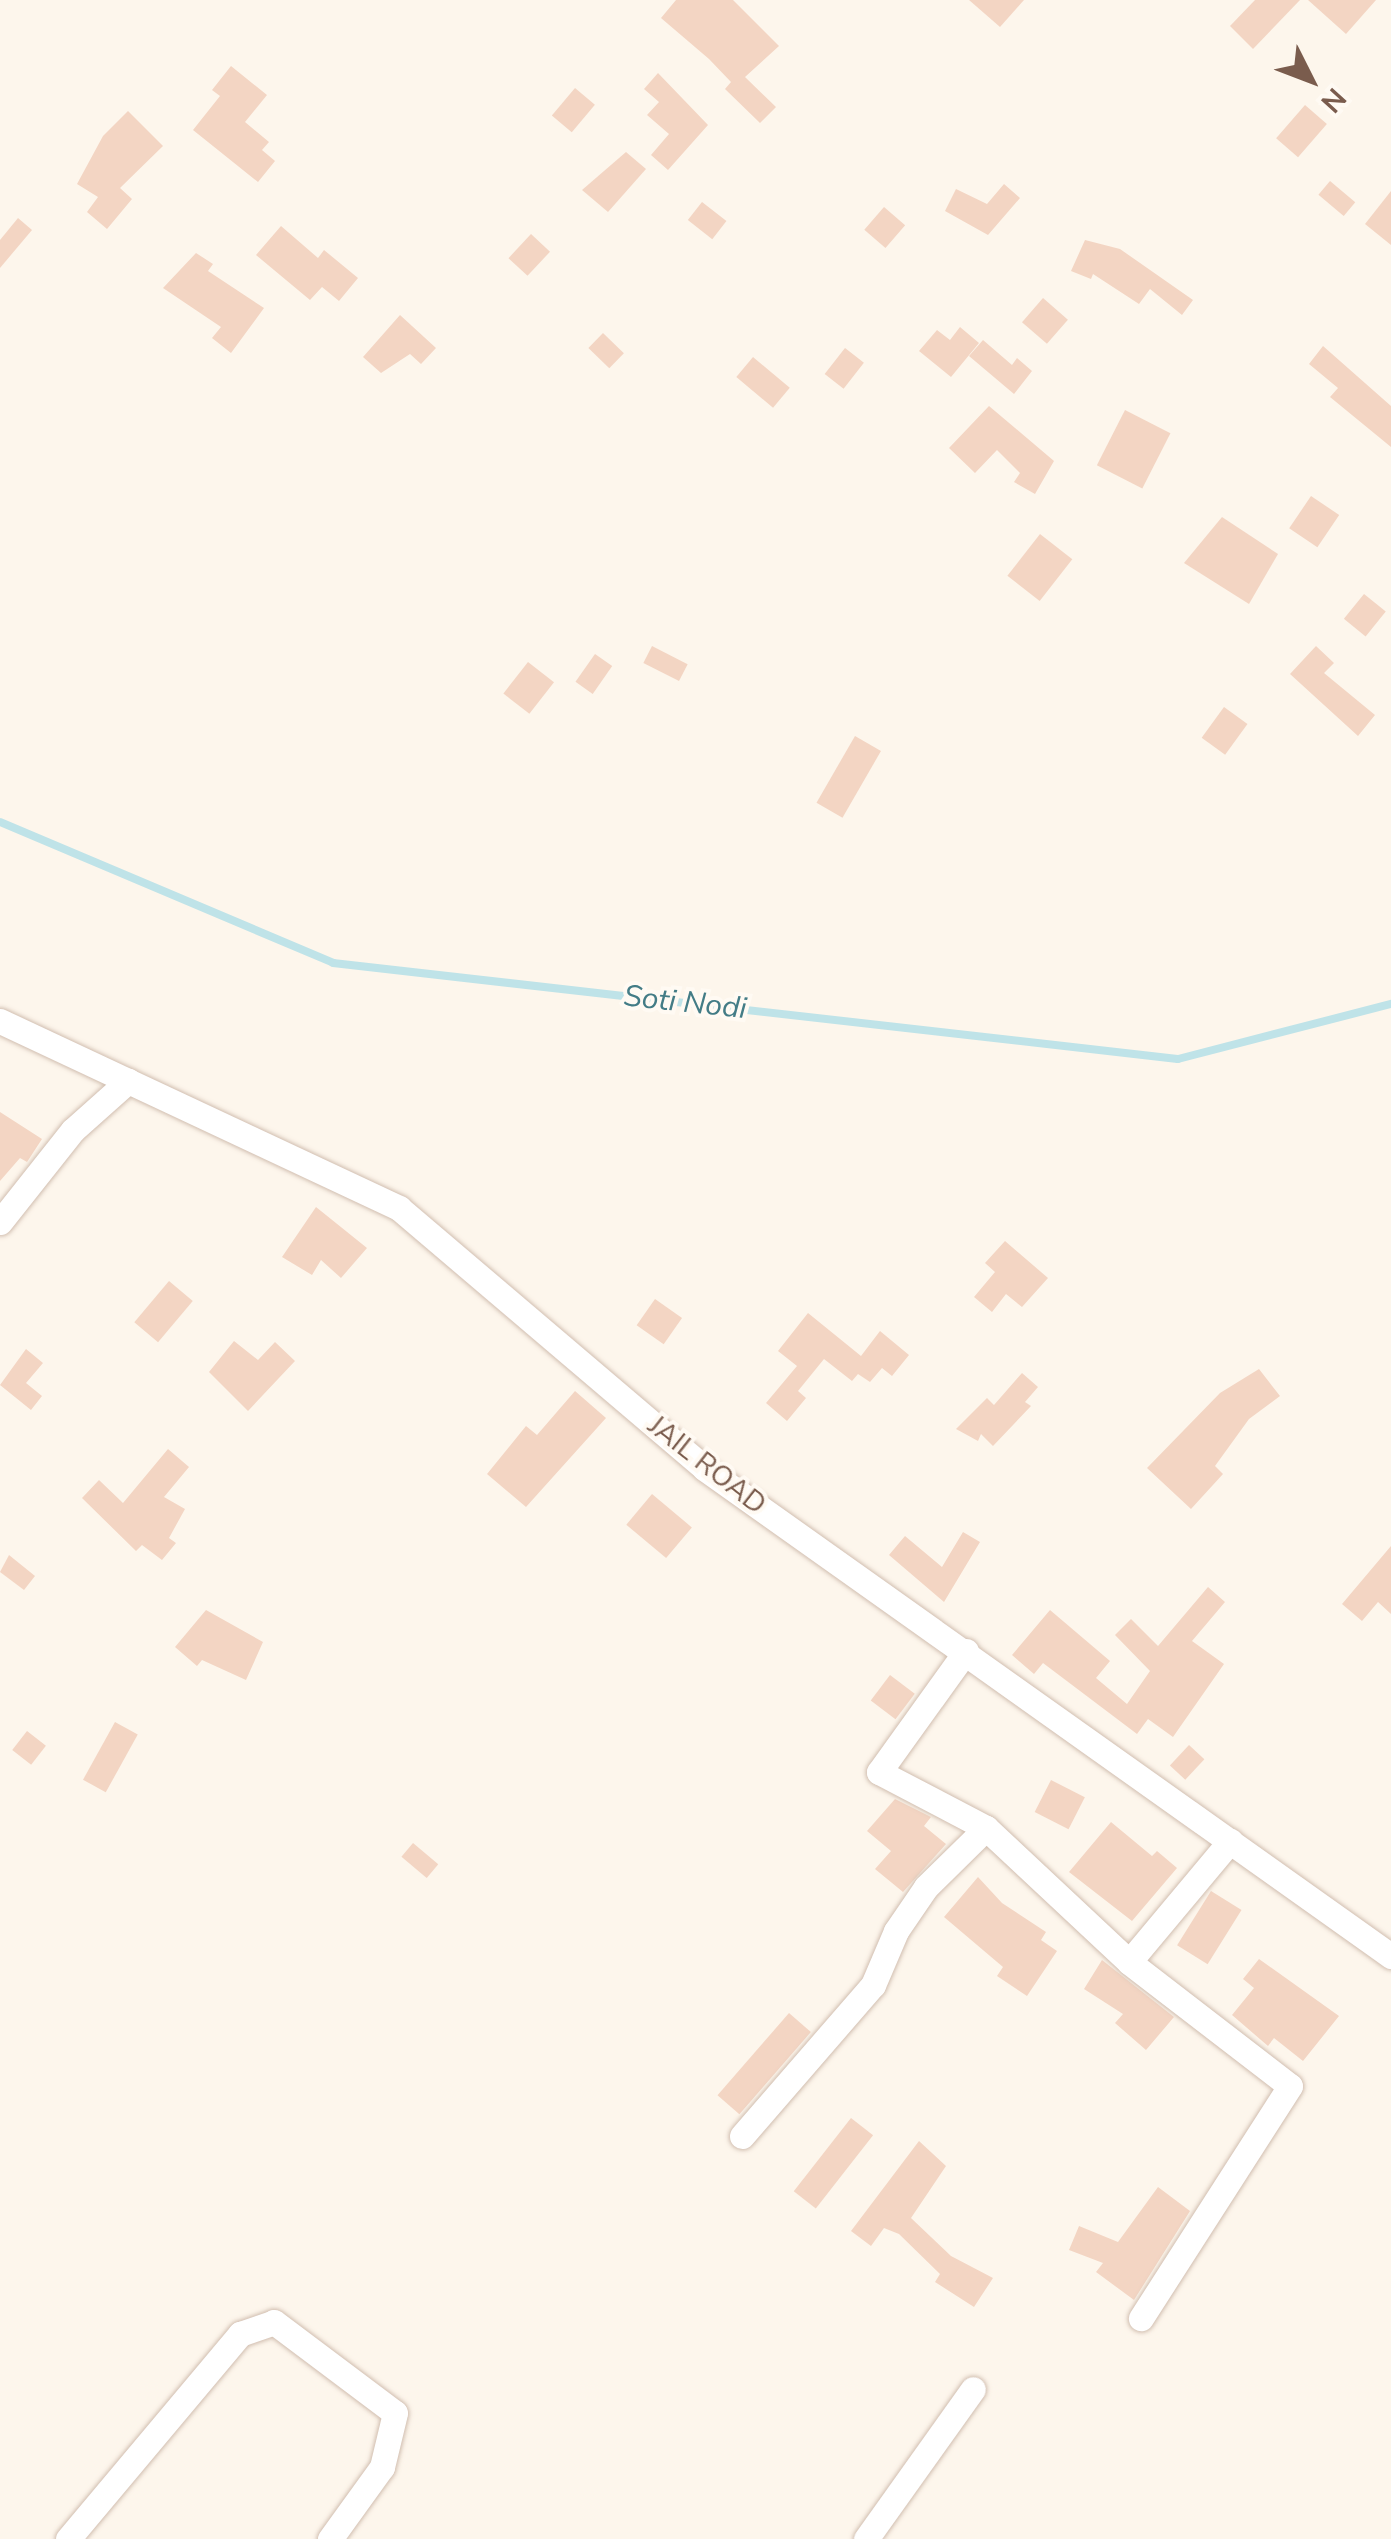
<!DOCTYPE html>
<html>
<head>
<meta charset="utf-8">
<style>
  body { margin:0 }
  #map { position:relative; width:1391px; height:2539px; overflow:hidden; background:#fdf6ec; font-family:"Nunito Sans",sans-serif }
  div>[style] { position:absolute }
  .stream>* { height:8px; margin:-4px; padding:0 4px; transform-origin:4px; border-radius:4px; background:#bfe3e8 }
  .building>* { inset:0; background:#f3d5c3; transform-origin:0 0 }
  .roads { filter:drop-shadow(0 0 2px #d1beb0) drop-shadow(0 0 2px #d1beb0) }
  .minor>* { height:25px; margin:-12.5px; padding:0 12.5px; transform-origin:12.5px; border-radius:12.5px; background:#fff }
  span { translate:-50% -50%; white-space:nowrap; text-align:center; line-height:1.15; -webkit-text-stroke:8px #fffaf3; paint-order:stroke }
  .street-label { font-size:28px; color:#7a5c4d }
  .water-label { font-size:30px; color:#437c86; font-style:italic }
  .north { position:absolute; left:1261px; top:30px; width:100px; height:100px; -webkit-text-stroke:8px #fffaf3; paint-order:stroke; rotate:132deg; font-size:28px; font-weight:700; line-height:40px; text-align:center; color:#7a5c4d }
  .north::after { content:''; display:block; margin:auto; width:35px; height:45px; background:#7a5c4d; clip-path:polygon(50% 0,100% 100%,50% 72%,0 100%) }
</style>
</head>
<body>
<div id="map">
  <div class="stream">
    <div style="left:0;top:822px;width:362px;rotate:22.9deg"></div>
    <div style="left:333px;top:963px;width:850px;rotate:6.48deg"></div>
    <div style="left:1178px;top:1059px;width:220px;rotate:-14.5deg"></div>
  </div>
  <div class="building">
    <div style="clip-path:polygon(676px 0,733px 0,779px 46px,745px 77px,776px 107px,760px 123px,725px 89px,731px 82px,709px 59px,661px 18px)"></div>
    <div style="clip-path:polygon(969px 0,1024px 0,1000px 27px)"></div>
    <div style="clip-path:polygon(1255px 0,1300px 0,1253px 49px,1230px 26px)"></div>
    <div style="clip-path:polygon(1308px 0,1376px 0,1346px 34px)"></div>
    <div style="clip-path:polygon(231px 66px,267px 95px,245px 122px,269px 142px,262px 150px,275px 161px,258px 182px,193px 130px,220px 96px,212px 90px)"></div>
    <div style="clip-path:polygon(658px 73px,708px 125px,668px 170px,651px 155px,669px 134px,647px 115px,659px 102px,644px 89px)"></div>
    <div style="left:575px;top:88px;width:26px;height:36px;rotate:40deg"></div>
    <div style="left:1305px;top:105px;width:29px;height:44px;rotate:41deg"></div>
    <div style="clip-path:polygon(128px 111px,163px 146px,120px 188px,132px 199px,107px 229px,87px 212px,98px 197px,77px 184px,103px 136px)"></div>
    <div style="clip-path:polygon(626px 152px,646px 169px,608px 212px,582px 190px)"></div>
    <div style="left:1330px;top:181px;width:33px;height:18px;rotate:40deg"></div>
    <div style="clip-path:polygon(1004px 184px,1020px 198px,988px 235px,945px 211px,956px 189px,987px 204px)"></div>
    <div style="clip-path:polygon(1391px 191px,1391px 245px,1365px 224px)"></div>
    <div style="left:702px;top:202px;width:31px;height:23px;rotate:38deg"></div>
    <div style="left:884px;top:207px;width:28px;height:30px;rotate:41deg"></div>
    <div style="clip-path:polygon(18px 218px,32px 230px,0 268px,0 240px)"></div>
    <div style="clip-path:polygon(281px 226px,318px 258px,324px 250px,358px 278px,339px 301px,322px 287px,310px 300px,256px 255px)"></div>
    <div style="left:531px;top:234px;width:26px;height:33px;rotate:43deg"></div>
    <div style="clip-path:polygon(1085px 240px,1120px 249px,1193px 300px,1182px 315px,1150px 289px,1139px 304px,1093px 274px,1091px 279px,1071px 271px)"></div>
    <div style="clip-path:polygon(196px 253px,213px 264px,208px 271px,264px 308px,231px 353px,212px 338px,221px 327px,163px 288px)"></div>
    <div style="left:1043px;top:298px;width:33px;height:32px;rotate:41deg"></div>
    <div style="clip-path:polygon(400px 315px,436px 348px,421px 364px,410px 354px,381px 373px,363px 357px)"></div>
    <div style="clip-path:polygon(960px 327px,979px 343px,951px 377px,919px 351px,937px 330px,950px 340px)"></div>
    <div style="left:603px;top:333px;width:29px;height:21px;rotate:44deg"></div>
    <div style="clip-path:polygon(983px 340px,1012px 365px,1017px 358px,1032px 371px,1014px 394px,969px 356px)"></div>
    <div style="clip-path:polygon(1323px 346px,1391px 406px,1391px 447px,1330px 397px,1338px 388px,1309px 364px)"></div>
    <div style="left:845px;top:348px;width:24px;height:33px;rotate:38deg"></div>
    <div style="left:753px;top:357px;width:48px;height:26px;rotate:40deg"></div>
    <div style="clip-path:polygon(989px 406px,1054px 461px,1035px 494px,1014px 482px,1020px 473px,997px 450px,975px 473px,949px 448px)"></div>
    <div style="left:1125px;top:410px;width:51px;height:62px;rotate:27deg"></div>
    <div style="left:1311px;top:496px;width:34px;height:39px;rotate:34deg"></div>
    <div style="clip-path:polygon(1222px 517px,1278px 554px,1249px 604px,1184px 563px)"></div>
    <div style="left:1040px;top:534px;width:41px;height:53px;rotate:38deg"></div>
    <div style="left:1364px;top:594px;width:28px;height:32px;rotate:39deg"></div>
    <div style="left:652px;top:646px;width:40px;height:19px;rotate:27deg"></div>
    <div style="clip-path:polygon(1316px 646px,1334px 663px,1324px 673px,1375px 715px,1358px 736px,1290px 674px)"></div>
    <div style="left:595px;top:654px;width:21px;height:34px;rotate:35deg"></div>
    <div style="left:528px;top:662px;width:33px;height:40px;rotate:38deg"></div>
    <div style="left:1224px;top:707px;width:29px;height:38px;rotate:36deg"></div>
    <div style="left:855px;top:736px;width:30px;height:77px;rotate:30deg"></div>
    <div style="clip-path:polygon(0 1112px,42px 1139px,27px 1162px,20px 1158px,0 1181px)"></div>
    <div style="clip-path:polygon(316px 1207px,367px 1248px,341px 1278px,321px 1260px,312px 1275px,282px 1257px)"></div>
    <div style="clip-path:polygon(1005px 1241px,1048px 1278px,1022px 1307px,1006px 1294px,992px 1312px,974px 1297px,995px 1272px,985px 1263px)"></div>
    <div style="left:169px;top:1281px;width:31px;height:54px;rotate:40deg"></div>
    <div style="left:655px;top:1299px;width:33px;height:32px;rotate:35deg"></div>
    <div style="clip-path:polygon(808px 1313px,861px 1356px,880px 1331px,909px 1355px,892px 1376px,882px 1368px,870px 1382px,858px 1374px,852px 1381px,824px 1359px,798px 1391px,806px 1398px,787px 1421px,766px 1403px,797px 1366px,778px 1351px)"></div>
    <div style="clip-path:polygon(234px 1341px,258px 1360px,275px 1342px,295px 1361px,248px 1411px,209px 1372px)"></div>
    <div style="clip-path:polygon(26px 1349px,43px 1363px,26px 1383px,42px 1396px,31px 1410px,0 1385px)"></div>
    <div style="clip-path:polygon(1259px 1369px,1280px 1396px,1249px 1419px,1215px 1466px,1223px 1474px,1191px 1509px,1147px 1468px,1220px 1393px)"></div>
    <div style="clip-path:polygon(1022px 1373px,1038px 1387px,1025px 1402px,1031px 1406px,993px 1446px,981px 1434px,978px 1441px,956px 1429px,987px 1398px,994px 1405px)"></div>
    <div style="clip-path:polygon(575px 1391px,606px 1418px,526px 1507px,487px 1474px,526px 1426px,537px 1435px)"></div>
    <div style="clip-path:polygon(168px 1449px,189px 1467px,164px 1497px,185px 1509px,169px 1538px,176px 1543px,162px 1560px,142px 1545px,136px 1551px,82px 1498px,99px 1480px,123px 1503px)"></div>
    <div style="left:652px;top:1494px;width:52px;height:40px;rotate:40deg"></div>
    <div style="clip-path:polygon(963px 1532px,980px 1542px,944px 1602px,889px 1555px,905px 1536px,942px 1567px)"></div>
    <div style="clip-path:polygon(1391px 1546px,1391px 1614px,1378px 1602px,1362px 1621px,1342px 1604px)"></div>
    <div style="clip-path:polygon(9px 1555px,35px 1576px,24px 1590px,0 1572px)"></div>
    <div style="clip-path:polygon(1208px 1587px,1225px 1602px,1192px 1641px,1224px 1664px,1173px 1737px,1148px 1719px,1137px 1734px,1043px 1663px,1034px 1674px,1012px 1655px,1050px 1610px,1110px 1661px,1096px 1678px,1127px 1704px,1150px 1671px,1115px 1635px,1131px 1619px,1158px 1646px)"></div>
    <div style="clip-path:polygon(206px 1610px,263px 1642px,246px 1680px,202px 1660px,197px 1666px,175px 1647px)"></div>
    <div style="left:890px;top:1675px;width:31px;height:32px;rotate:37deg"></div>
    <div style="left:115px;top:1722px;width:26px;height:66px;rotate:29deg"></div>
    <div style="left:27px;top:1731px;width:24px;height:24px;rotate:38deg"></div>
    <div style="left:1189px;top:1745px;width:21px;height:28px;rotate:43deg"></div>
    <div style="left:1051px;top:1780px;width:38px;height:36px;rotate:27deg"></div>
    <div style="clip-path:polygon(895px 1799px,931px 1817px,924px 1826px,946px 1844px,903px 1892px,875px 1869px,891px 1851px,867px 1831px)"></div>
    <div style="clip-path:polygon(1111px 1822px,1152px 1856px,1157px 1851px,1177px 1868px,1132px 1921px,1069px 1872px)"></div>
    <div style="left:413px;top:1843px;width:33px;height:18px;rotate:40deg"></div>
    <div style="clip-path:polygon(978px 1877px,1002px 1903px,1046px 1932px,1041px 1940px,1057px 1951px,1027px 1996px,997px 1976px,1003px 1967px,944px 1917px)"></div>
    <div style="left:1211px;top:1891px;width:36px;height:64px;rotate:32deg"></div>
    <div style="clip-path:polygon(1259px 1959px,1339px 2016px,1303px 2061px,1274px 2038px,1268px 2046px,1232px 2015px,1254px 1988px,1243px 1979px)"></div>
    <div style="clip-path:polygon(1102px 1960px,1174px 2017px,1146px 2050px,1115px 2023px,1123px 2014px,1084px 1989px)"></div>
    <div style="left:789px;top:2013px;width:29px;height:109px;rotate:41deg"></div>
    <div style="left:851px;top:2118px;width:28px;height:93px;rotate:38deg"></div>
    <div style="clip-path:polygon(919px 2141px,946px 2166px,911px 2218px,951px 2256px,993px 2278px,974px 2307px,935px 2282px,940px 2274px,899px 2234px,884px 2228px,871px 2246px,851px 2231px)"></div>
    <div style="clip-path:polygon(1158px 2187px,1190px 2211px,1134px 2300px,1096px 2272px,1103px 2263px,1069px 2250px,1079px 2226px,1118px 2242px)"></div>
  </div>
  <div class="roads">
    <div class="minor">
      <div style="left:0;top:1021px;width:441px;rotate:25.1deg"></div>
      <div style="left:399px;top:1208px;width:401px;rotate:40.4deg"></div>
      <div style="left:704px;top:1468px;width:843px;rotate:35.39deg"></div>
      <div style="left:0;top:1222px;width:117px;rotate:-51.6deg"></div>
      <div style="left:73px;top:1130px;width:74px;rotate:-41.7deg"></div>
      <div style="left:966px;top:1651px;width:149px;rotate:125.7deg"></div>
      <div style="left:879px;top:1772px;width:121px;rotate:27.6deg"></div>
      <div style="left:986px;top:1828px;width:196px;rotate:43.1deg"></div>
      <div style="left:1129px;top:1962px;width:203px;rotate:37.6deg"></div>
      <div style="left:1290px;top:2086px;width:276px;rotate:122.7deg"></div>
      <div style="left:1129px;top:1962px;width:158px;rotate:-50.1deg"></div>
      <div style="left:742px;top:2136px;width:200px;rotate:-49.1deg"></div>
      <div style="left:873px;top:1985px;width:59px;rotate:-66.9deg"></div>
      <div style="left:896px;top:1931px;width:53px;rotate:-55.7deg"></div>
      <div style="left:926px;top:1887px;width:84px;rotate:-44.5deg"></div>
      <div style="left:68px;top:2539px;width:268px;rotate:-50deg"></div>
      <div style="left:240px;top:2334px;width:36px;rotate:-19deg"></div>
      <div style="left:274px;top:2322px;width:151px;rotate:36.9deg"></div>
      <div style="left:395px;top:2413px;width:56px;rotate:103.5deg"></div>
      <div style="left:382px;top:2467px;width:89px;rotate:125.8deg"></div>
      <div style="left:866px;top:2539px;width:184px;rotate:-54.5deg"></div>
    </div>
  </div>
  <div class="street-label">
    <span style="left:707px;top:1465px;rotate:38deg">JAIL ROAD</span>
  </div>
  <div class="water-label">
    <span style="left:685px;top:1003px;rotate:6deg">Soti Nodi</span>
  </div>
  <div class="north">N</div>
</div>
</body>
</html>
